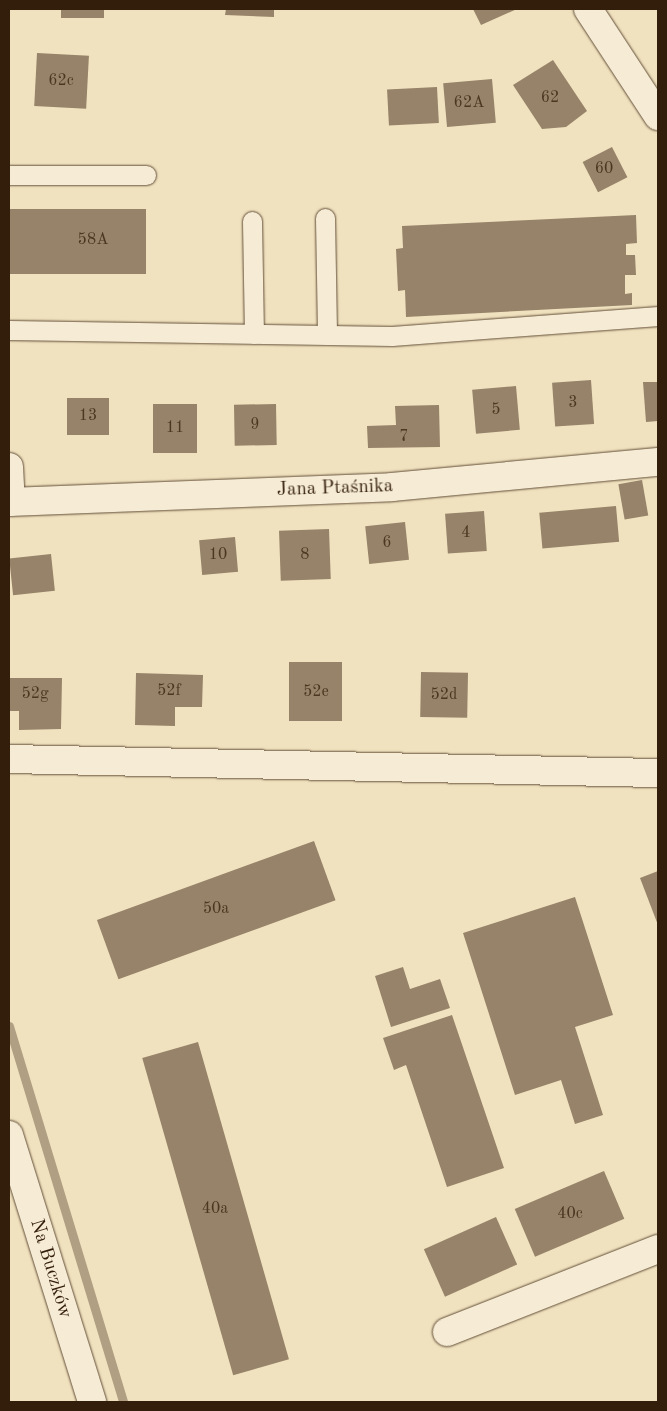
<!DOCTYPE html>
<html>
<head>
<meta charset="utf-8">
<style>
  body { margin:0 }
  #map { position:relative; width:667px; height:1411px; overflow:hidden; background:#f1e2bf; font-family:"Old Standard TT",serif }
  div>[style] { position:absolute }
  .stream>* { height:9px; margin:-4.5px; padding:0 4.5px; transform-origin:4.5px; border-radius:4.5px; background:#b09f82 }
  .building>* { inset:0; background:#968369; transform-origin:0 0 }
  .roads { filter:drop-shadow(0 0 1px #624e38) drop-shadow(0 0 1px #624e38) }
  .service>* { height:19px; margin:-9.5px; padding:0 9.5px; transform-origin:9.5px; border-radius:9.5px; background:#f6ecd5 }
  .minor>* { height:28px; margin:-14px; padding:0 14px; transform-origin:14px; border-radius:14px; background:#f6ecd5 }
  .secondary>* { height:28px; margin:-14px; padding:0 14px; transform-origin:14px; border-radius:14px; background:#f6ecd5 }
  span { translate:-50% -50%; white-space:nowrap; text-align:center; line-height:1.15; -webkit-text-stroke:4px #f6ecd5; paint-order:stroke }
  .number-label { font-size:16px; color:#4c3622 }
  .number-label span { -webkit-text-stroke-width:0 }
  .street-label { font-size:19px; color:#331d0b }
  .frame { position:absolute; inset:0; border:10px solid #331d0b; pointer-events:none }
</style>
</head>
<body>
<div id="map">
  <div class="stream">
    <div style="left:9px;top:1026px;width:393px;rotate:73.1deg"></div>
  </div>
  <div class="building">
    <div style="left:61px;top:9px;width:43px;height:9px"></div>
    <div style="clip-path:polygon(226px 9px,274px 9px,274px 17px,225px 15px)"></div>
    <div style="clip-path:polygon(473px 9px,517px 9px,481px 25px)"></div>
    <div style="left:37px;top:53px;width:52px;height:53px;rotate:3deg"></div>
    <div style="clip-path:polygon(553px 60px,587px 111px,566px 127px,542px 129px,513px 85px)"></div>
    <div style="left:492px;top:79px;width:44px;height:49px;rotate:85deg"></div>
    <div style="left:437px;top:87px;width:36px;height:50px;rotate:87deg"></div>
    <div style="left:612px;top:147px;width:34px;height:33px;rotate:63deg"></div>
    <div style="left:9px;top:209px;width:137px;height:65px"></div>
    <div style="clip-path:polygon(636px 215px,637px 243px,626px 244px,626px 255px,635px 255px,636px 275px,625px 275px,625px 294px,632px 293px,632px 305px,406px 317px,405px 290px,398px 291px,396px 249px,403px 248px,402px 226px)"></div>
    <div style="left:591px;top:380px;width:44px;height:39px;rotate:86deg"></div>
    <div style="clip-path:polygon(643px 382px,658px 382px,658px 421px,646px 422px)"></div>
    <div style="left:516px;top:386px;width:44px;height:44px;rotate:85deg"></div>
    <div style="left:67px;top:398px;width:42px;height:37px"></div>
    <div style="left:153px;top:404px;width:44px;height:49px"></div>
    <div style="left:276px;top:404px;width:41px;height:42px;rotate:89deg"></div>
    <div style="clip-path:polygon(439px 405px,440px 447px,368px 448px,367px 426px,396px 425px,395px 406px)"></div>
    <div style="left:642px;top:480px;width:36px;height:24px;rotate:80deg"></div>
    <div style="left:616px;top:506px;width:36px;height:77px;rotate:85deg"></div>
    <div style="left:484px;top:511px;width:40px;height:39px;rotate:86deg"></div>
    <div style="left:405px;top:522px;width:38px;height:40px;rotate:84deg"></div>
    <div style="left:329px;top:529px;width:50px;height:50px;rotate:88deg"></div>
    <div style="left:235px;top:537px;width:35px;height:36px;rotate:85deg"></div>
    <div style="left:51px;top:554px;width:37px;height:42px;rotate:84deg"></div>
    <div style="left:342px;top:662px;width:59px;height:53px;rotate:90deg"></div>
    <div style="left:421px;top:672px;width:47px;height:45px;rotate:1deg"></div>
    <div style="clip-path:polygon(136px 673px,203px 675px,202px 707px,175px 707px,175px 726px,135px 725px)"></div>
    <div style="clip-path:polygon(9px 678px,62px 678px,61px 729px,19px 730px,19px 711px,9px 711px)"></div>
    <div style="left:314px;top:841px;width:63px;height:231px;rotate:70deg"></div>
    <div style="clip-path:polygon(658px 871px,658px 925px,640px 878px)"></div>
    <div style="clip-path:polygon(575px 897px,613px 1015px,575px 1027px,603px 1115px,575px 1124px,561px 1080px,515px 1095px,463px 933px)"></div>
    <div style="clip-path:polygon(403px 967px,410px 989px,440px 979px,450px 1008px,391px 1027px,375px 976px)"></div>
    <div style="clip-path:polygon(452px 1015px,504px 1168px,447px 1187px,406px 1065px,394px 1070px,383px 1038px)"></div>
    <div style="left:198px;top:1042px;width:330px;height:58px;rotate:74deg"></div>
    <div style="left:604px;top:1171px;width:52px;height:97px;rotate:67deg"></div>
    <div style="left:496px;top:1217px;width:52px;height:79px;rotate:66deg"></div>
  </div>
  <div class="roads">
    <div class="service">
      <div style="left:9px;top:175px;width:137px"></div>
      <div style="left:325px;top:218px;width:117px;rotate:89deg"></div>
      <div style="left:252px;top:221px;width:113px;rotate:89deg"></div>
      <div style="left:9px;top:330px;width:383px;rotate:0.9deg"></div>
      <div style="left:392px;top:336px;width:267px;rotate:-4.3deg"></div>
    </div>
    <div class="minor">
      <div style="left:9px;top:467px;width:35px;rotate:87deg"></div>
      <div style="left:9px;top:502px;width:383px;rotate:-2.2deg"></div>
      <div style="left:392px;top:487px;width:267px;rotate:-5.4deg"></div>
      <div style="left:9px;top:759px;width:649px;rotate:1.24deg"></div>
      <div style="left:9px;top:1135px;width:280px;rotate:72.7deg"></div>
      <div style="left:447px;top:1332px;width:227px;rotate:-21.5deg"></div>
    </div>
    <div class="secondary">
      <div style="left:588px;top:9px;width:128px;rotate:56.8deg"></div>
    </div>
  </div>
  <div class="number-label">
    <span style="left:61px;top:81px">62c</span>
    <span style="left:550px;top:98px">62</span>
    <span style="left:469px;top:103px">62A</span>
    <span style="left:604px;top:169px">60</span>
    <span style="left:93px;top:240px">58A</span>
    <span style="left:573px;top:403px">3</span>
    <span style="left:496px;top:410px">5</span>
    <span style="left:88px;top:416px">13</span>
    <span style="left:255px;top:425px">9</span>
    <span style="left:175px;top:428px">11</span>
    <span style="left:404px;top:437px">7</span>
    <span style="left:466px;top:533px">4</span>
    <span style="left:387px;top:543px">6</span>
    <span style="left:218px;top:555px">10</span>
    <span style="left:305px;top:555px">8</span>
    <span style="left:169px;top:691px">52f</span>
    <span style="left:316px;top:692px">52e</span>
    <span style="left:35px;top:694px">52g</span>
    <span style="left:444px;top:695px">52d</span>
    <span style="left:216px;top:909px">50a</span>
    <span style="left:215px;top:1209px">40a</span>
    <span style="left:570px;top:1214px">40c</span>
  </div>
  <div class="street-label">
    <span style="left:335px;top:489px;rotate:-2deg">Jana Ptaśnika</span>
    <span style="left:50px;top:1269px;rotate:73deg">Na Buczków</span>
  </div>
  <div class="frame"></div>
</div>
</body>
</html>
